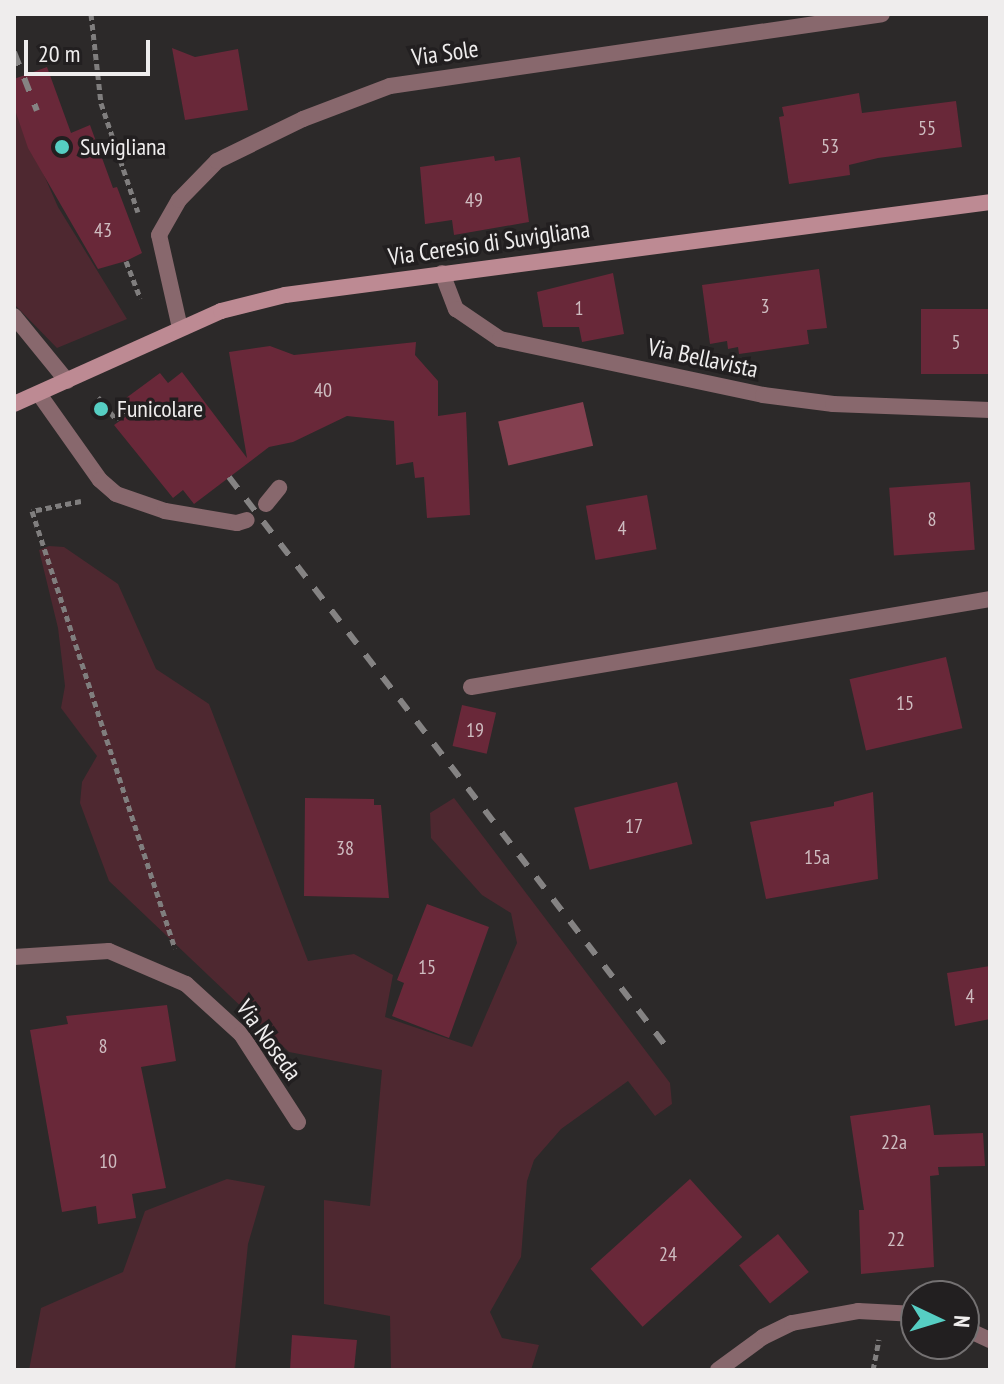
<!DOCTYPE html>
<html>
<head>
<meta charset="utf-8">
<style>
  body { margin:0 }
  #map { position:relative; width:1004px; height:1384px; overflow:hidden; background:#2c2929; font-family:"PT Sans Narrow",sans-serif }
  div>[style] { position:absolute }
  .green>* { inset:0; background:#4e2830 }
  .water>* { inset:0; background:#844050; transform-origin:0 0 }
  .building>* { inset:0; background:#692839; transform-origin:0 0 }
  .path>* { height:5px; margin-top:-2.5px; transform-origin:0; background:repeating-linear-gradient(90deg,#807e7e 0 6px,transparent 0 10px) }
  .service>* { height:16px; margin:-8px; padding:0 8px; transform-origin:8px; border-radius:8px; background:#88686d }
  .minor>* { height:16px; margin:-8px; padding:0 8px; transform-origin:8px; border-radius:8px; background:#88686d }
  .secondary>* { height:16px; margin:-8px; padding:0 8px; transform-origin:8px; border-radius:8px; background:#bd8a93 }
  .rail>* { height:6px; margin-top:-3px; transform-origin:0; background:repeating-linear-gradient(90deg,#858383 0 14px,transparent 0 28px) }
  .dots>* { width:22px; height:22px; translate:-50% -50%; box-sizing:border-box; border:4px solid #221f20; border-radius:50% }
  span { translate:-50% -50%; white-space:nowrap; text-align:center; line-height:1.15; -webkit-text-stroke:7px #221f20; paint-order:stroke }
  .number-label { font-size:20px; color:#cebcc0 }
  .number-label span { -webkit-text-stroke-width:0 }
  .street-label { font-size:24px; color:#efeded }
  .poi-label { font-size:24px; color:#efeded }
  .left { translate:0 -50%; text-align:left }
  .frame { position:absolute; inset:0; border:16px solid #efeded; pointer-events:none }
  .north { position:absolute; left:900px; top:1280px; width:80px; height:80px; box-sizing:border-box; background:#221f20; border:2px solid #747172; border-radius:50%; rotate:94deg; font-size:22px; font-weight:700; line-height:32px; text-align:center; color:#efeded }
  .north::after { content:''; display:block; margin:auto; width:28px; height:36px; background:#56cec3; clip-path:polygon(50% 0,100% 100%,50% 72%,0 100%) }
  .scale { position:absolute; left:24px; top:40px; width:126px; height:36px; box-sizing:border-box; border:4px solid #efeded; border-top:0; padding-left:10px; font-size:24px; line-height:28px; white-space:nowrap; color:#efeded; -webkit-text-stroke:6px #221f20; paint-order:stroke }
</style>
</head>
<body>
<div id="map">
  <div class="green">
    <div style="clip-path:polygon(14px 107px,58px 207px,127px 319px,57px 348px,14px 304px)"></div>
    <div style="clip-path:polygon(49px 546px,64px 547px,118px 584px,156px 669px,209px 704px,308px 961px,354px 954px,393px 975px,385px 1017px,472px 1047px,517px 943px,511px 913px,482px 895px,431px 838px,430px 813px,454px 798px,670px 1083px,672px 1104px,655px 1116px,628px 1081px,561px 1129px,534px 1160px,527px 1181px,521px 1257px,490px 1312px,502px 1338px,539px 1345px,531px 1370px,391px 1370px,390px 1316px,324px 1304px,324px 1200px,370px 1206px,382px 1070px,289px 1052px,109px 881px,80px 803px,82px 782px,97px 756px,61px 708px,65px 686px,58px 628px,39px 550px)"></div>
    <div style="clip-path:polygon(227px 1179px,265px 1186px,248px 1244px,235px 1370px,29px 1370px,41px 1308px,123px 1272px,145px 1211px)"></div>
  </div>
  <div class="water">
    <div style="left:583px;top:402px;width:45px;height:87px;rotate:77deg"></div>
  </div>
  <div class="building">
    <div style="clip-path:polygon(172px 48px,195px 57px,238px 49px,248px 110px,185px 120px)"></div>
    <div style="clip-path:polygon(47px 67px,71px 133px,90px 125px,113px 188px,117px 187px,142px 253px,126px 261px,98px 269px,28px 148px,14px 107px,14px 79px)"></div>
    <div style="clip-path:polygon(859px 93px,862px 113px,956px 101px,962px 147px,878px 158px,849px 165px,850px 175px,789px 184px,779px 117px,784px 116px,782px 107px)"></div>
    <div style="clip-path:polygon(494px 156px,495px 161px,520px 157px,529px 222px,454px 235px,452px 220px,425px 224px,420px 167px)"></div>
    <div style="clip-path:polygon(819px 269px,827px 328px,807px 330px,809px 344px,739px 354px,738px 347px,728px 349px,727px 341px,710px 344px,702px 285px)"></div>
    <div style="clip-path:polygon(613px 273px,624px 334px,582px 342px,579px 327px,543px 327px,537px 292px)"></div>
    <div style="left:990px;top:309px;width:65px;height:69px;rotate:90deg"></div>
    <div style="clip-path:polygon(416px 342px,415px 355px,438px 381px,438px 416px,466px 412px,470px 515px,427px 518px,424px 477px,415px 478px,413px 462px,396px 465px,394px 421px,347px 416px,293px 442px,269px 447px,194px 504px,183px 490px,173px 498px,114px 425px,131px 413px,122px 401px,160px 373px,168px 383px,182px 372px,247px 458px,229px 352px,270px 346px,294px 355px)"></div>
    <div style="left:970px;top:482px;width:68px;height:81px;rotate:86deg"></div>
    <div style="left:647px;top:495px;width:55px;height:62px;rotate:80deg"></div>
    <div style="left:946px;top:657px;width:73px;height:99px;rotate:77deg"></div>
    <div style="left:462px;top:705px;width:35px;height:42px;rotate:13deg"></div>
    <div style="left:677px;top:782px;width:64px;height:106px;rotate:76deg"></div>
    <div style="clip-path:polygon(873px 792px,878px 879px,766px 899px,750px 822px,834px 806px,834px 802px)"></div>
    <div style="clip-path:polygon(305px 798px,374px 799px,374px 805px,381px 805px,389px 898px,304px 896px)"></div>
    <div style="clip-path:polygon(427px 904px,489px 927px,449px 1038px,392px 1016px,404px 983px,397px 980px)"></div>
    <div style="clip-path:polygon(990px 966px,990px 1019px,955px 1026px,947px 973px)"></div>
    <div style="clip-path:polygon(167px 1005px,176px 1061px,141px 1067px,166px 1188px,132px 1194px,136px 1218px,98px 1224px,96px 1206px,62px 1212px,30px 1030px,68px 1024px,66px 1016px)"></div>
    <div style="clip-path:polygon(930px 1105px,934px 1135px,983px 1133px,985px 1166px,938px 1167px,939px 1175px,930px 1176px,934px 1267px,861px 1274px,859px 1210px,864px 1210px,850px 1116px)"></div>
    <div style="left:690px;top:1179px;width:78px;height:134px;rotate:48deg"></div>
    <div style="left:778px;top:1234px;width:49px;height:50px;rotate:51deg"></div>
    <div style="clip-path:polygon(292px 1335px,357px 1340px,354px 1370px,290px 1370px)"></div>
  </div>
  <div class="path">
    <div style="left:91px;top:14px;width:90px;rotate:83.6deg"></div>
    <div style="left:101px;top:103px;width:115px;rotate:71.3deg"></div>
    <div style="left:126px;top:261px;width:40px;rotate:69deg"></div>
    <div style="left:98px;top:397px;width:28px;rotate:51deg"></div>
    <div style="left:116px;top:419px;width:17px;rotate:-45deg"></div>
    <div style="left:81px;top:501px;width:50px;rotate:168.5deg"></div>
    <div style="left:32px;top:511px;width:460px;rotate:71.9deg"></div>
    <div style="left:873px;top:1370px;width:31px;rotate:-79deg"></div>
  </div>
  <div class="service">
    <div style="left:39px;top:394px;width:105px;rotate:54.7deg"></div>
    <div style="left:100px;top:480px;width:21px;rotate:41deg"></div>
    <div style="left:116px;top:494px;width:52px;rotate:19.1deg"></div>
    <div style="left:165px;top:511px;width:73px;rotate:9.5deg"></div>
    <div style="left:237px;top:523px;width:10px;rotate:-17deg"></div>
    <div style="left:266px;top:504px;width:21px;rotate:-51deg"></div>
  </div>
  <div class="minor">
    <div style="left:442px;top:273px;width:39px;rotate:69deg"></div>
    <div style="left:456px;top:309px;width:53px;rotate:34.3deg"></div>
    <div style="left:500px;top:339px;width:269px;rotate:12deg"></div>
    <div style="left:763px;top:395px;width:71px;rotate:7.3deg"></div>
    <div style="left:833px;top:404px;width:157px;rotate:2.2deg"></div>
    <div style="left:14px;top:316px;width:84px;rotate:50.8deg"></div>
    <div style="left:180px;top:328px;width:95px;rotate:-102.7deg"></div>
    <div style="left:159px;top:235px;width:40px;rotate:-60.3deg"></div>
    <div style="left:179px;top:200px;width:54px;rotate:-45.7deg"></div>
    <div style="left:217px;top:161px;width:96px;rotate:-26deg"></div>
    <div style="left:303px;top:119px;width:93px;rotate:-20.8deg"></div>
    <div style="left:390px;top:86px;width:497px;rotate:-8.3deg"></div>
    <div style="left:471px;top:687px;width:526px;rotate:-9.62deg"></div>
    <div style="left:14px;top:957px;width:95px;rotate:-3.6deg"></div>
    <div style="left:109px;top:951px;width:84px;rotate:23.2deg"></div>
    <div style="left:186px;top:984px;width:74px;rotate:42.3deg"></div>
    <div style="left:241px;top:1034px;width:105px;rotate:57.1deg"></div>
    <div style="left:964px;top:1328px;width:29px;rotate:25deg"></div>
    <div style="left:718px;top:1370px;width:56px;rotate:-36.3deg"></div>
    <div style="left:763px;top:1337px;width:32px;rotate:-26deg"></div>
    <div style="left:792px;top:1323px;width:67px;rotate:-10.3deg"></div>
    <div style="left:858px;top:1311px;width:58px;rotate:3deg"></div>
  </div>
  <div class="secondary">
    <div style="left:14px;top:404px;width:227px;rotate:-24.2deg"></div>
    <div style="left:221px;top:311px;width:66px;rotate:-14deg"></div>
    <div style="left:285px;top:295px;width:711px;rotate:-7.51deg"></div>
  </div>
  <div class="rail">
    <div style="left:14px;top:52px;width:63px;rotate:68.7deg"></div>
    <div style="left:229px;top:477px;width:716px;rotate:52.49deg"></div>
  </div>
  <div class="dots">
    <div style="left:62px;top:147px;background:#56cec3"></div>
    <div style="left:101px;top:409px;background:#56cec3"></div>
  </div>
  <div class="number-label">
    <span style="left:927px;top:128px">55</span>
    <span style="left:830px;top:146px">53</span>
    <span style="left:474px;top:200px">49</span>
    <span style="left:103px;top:230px">43</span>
    <span style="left:765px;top:306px">3</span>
    <span style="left:579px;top:308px">1</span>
    <span style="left:956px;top:342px">5</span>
    <span style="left:323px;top:390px">40</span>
    <span style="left:932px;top:519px">8</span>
    <span style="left:622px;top:528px">4</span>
    <span style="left:905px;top:703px">15</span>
    <span style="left:475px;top:730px">19</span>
    <span style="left:634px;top:826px">17</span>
    <span style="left:345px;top:848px">38</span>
    <span style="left:817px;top:857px">15a</span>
    <span style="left:427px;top:967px">15</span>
    <span style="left:970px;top:996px">4</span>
    <span style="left:103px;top:1046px">8</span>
    <span style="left:894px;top:1142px">22a</span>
    <span style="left:108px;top:1161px">10</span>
    <span style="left:896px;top:1239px">22</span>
    <span style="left:668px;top:1254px">24</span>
  </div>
  <div class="street-label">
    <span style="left:445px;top:53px;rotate:-8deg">Via Sole</span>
    <span style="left:489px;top:243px;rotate:-8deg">Via Ceresio di Suvigliana</span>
    <span style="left:703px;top:358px;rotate:12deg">Via Bellavista</span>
    <span style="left:269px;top:1040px;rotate:54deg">Via Noseda</span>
  </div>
  <div class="poi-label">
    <span class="left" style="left:80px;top:147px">Suvigliana</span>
    <span class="left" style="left:117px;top:409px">Funicolare</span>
  </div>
  <div class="frame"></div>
  <div class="north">N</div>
  <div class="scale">20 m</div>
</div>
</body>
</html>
